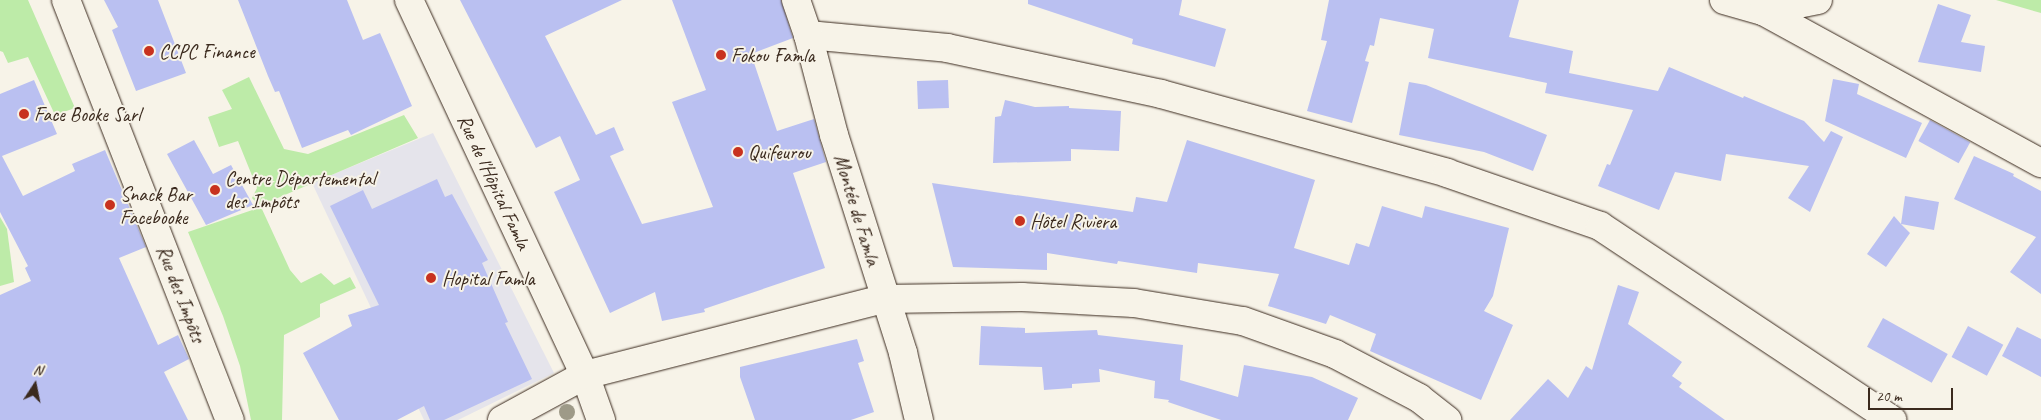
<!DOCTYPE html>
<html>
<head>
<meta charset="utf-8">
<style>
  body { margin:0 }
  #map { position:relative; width:2041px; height:420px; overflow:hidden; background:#f7f3e8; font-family:Caveat,sans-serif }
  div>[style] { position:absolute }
  .built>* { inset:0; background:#e5e4eb }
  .green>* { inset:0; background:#bdeba8 }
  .building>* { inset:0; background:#bac0f1; transform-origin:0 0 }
  .roads { filter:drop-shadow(0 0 1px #3b2a1e) drop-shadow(0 0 1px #3b2a1e) }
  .minor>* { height:28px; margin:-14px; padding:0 14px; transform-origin:14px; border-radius:14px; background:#f7f3e8 }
  .tertiary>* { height:28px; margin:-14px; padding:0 14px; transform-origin:14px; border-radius:14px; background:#f7f3e8 }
  .trees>* { width:16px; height:16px; margin:-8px; border-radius:50%; background:#9e9a88 }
  .dots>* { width:14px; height:14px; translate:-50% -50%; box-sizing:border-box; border:2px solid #f7f3e8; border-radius:50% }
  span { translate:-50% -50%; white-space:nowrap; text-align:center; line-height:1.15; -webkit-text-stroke:4px #f7f3e8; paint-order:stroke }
  .poi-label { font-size:20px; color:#3b2a1e }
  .left { translate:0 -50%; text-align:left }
  .street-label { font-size:20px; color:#3b2a1e }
  .north { position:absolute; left:10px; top:360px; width:50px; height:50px; -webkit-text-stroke:4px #f7f3e8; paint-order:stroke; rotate:11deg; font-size:14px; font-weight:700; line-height:20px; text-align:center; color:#3b2a1e }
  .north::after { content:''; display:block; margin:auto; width:18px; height:22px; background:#3b2a1e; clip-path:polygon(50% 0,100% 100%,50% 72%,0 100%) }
  .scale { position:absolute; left:1868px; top:388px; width:85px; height:22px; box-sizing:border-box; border:2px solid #3b2a1e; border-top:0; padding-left:6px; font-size:15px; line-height:18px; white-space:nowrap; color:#3b2a1e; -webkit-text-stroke:4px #f7f3e8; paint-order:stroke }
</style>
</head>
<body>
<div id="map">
  <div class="built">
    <div style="clip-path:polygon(433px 133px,554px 373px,458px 420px,424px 420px,312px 183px)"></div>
  </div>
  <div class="green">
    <div style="clip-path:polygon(0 0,28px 0,75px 108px,55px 115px,28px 57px,8px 63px,3px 52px,0 51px)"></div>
    <div style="clip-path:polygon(1996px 0,2041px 0,2041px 13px)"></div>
    <div style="clip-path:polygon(249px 77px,284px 149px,308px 154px,404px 115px,418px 138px,259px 206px,252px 198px,257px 188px,238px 141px,219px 147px,208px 117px,232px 109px,222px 90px)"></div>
    <div style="clip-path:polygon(261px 207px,290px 270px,301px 283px,321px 273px,334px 285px,350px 277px,356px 288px,320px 304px,320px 317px,284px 335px,282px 420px,251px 420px,240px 366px,223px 316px,188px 232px)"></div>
    <div style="clip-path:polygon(0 217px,7px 229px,14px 282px,0 286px)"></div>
  </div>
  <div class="building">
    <div style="clip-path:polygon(104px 0,158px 0,186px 73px,136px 91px,112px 30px,118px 27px)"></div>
    <div style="clip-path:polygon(238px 0,347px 0,363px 40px,380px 33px,412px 106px,351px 135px,348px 130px,302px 148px,279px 91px,275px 92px,268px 76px)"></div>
    <div style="clip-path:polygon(460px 0,622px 0,545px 36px,596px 135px,614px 127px,624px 150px,610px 156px,642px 224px,713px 207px,672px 102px,706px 90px,672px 0,781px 0,793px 38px,751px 54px,777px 131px,814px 119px,826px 162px,793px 173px,825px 268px,704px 309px,705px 312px,662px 321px,655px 292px,610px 313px,554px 192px,580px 180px,560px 136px,536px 148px)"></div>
    <div style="clip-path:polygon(1028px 0,1182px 0,1179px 15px,1226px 29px,1215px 67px,1132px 44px,1133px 39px,1028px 4px)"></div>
    <div style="clip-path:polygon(1329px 0,1519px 0,1509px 37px,1573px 51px,1569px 73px,1658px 91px,1669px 67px,1743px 98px,1744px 96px,1804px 121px,1824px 142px,1831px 131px,1843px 137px,1810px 212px,1788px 198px,1809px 166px,1726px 154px,1721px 181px,1675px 172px,1659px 210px,1598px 186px,1607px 164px,1610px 165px,1633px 110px,1545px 93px,1547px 83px,1428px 58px,1434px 29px,1380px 18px,1374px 46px,1370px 45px,1365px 61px,1369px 62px,1352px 123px,1307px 111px,1327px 41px,1321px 40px)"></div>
    <div style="clip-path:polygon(1938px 4px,1971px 15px,1961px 42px,1985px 46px,1981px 72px,1918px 62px)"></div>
    <div style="clip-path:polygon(1833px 79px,1859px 84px,1857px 94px,1922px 123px,1906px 158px,1825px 121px)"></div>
    <div style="clip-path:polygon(34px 80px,57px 134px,2px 156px,23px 196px,75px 171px,72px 164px,105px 150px,146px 247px,119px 258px,158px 345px,178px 335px,189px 359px,164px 372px,188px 420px,0 420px,0 295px,31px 281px,25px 268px,28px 266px,0 212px,0 94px)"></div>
    <div style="left:948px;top:80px;width:28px;height:31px;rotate:88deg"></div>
    <div style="clip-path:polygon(1409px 82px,1426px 85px,1547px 135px,1533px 171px,1484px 152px,1399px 135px)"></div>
    <div style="clip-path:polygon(1005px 100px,1035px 107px,1069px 106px,1069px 108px,1121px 111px,1119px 151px,1071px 149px,1071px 161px,993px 163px,995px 117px,1001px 116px)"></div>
    <div style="left:1930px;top:120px;width:46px;height:24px;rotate:29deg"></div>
    <div style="clip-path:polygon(194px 140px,213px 174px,231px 165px,253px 205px,206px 225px,167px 154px)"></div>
    <div style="clip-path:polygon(1187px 140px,1315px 180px,1294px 248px,1349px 265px,1356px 243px,1369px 247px,1382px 206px,1422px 218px,1425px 206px,1509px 228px,1493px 296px,1484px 311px,1513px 325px,1481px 400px,1370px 351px,1376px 334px,1330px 315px,1326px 324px,1268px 306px,1279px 274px,1198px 263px,1197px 273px,1118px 261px,1117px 264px,1047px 253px,1047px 270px,953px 267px,932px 183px,1133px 212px,1136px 197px,1167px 202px)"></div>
    <div style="clip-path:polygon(1974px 156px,2014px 174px,2013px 176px,2041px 191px,2041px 294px,2010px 272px,2036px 237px,1954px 199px)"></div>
    <div style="clip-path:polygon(437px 179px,445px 197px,452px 194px,488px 260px,482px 263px,508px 322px,505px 323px,532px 379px,444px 420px,430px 420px,424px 406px,397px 420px,339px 420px,303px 353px,352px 326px,348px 315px,379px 305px,330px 206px,363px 190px,372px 209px)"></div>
    <div style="clip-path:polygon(1905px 196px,1939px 202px,1934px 230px,1901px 224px,1910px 233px,1886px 267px,1867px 254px,1894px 216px,1901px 224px)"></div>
    <div style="clip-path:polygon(1618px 285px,1639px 292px,1628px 324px,1682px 362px,1672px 376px,1682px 383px,1679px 387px,1725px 420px,1510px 420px,1548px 379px,1568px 398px,1586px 366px,1592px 370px)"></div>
    <div style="left:1883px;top:318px;width:74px;height:33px;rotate:29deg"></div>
    <div style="clip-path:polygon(981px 326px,1025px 328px,1025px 333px,1097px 330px,1098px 335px,1183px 345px,1180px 380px,1238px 397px,1244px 365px,1312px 377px,1358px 398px,1348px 420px,1221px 420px,1168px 402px,1169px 400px,1154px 398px,1155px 381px,1099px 369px,1100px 382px,1072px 384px,1072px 388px,1044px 390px,1042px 367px,979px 365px)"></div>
    <div style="left:1968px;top:326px;width:40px;height:35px;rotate:28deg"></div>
    <div style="clip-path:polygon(2017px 327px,2041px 339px,2041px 377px,2002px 356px)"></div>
    <div style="clip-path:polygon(857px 339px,864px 361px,858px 363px,874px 412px,851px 420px,755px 420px,740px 377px,740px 367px)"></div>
  </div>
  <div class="roads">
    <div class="minor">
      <div style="left:66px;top:0;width:451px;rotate:68.7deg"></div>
      <div style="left:409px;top:0;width:414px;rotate:64.9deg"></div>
      <div style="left:585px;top:375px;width:48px;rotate:70.4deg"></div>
      <div style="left:1724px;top:0;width:41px;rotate:15.8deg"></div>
      <div style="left:1763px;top:11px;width:317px;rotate:28.7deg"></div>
      <div style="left:1763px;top:11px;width:56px;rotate:-11.3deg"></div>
      <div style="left:808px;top:35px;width:140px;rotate:5.3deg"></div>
      <div style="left:947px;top:48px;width:219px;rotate:12.1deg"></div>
      <div style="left:1161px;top:94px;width:297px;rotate:15.4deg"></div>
      <div style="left:1447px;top:173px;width:162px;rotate:19.1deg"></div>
      <div style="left:1600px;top:226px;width:351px;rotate:33.6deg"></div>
      <div style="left:502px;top:420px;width:94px;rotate:-28.5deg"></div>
      <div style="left:585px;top:375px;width:309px;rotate:-14.3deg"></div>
      <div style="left:884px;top:299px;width:138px;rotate:-0.8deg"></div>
      <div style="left:1022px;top:297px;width:112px;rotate:3.1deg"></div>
      <div style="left:1134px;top:303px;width:110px;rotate:9.4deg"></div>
      <div style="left:1243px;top:321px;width:98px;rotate:19.7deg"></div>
      <div style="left:1335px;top:354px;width:95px;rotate:27.6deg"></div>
      <div style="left:1419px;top:398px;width:36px;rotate:38deg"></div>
    </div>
    <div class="tertiary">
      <div style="left:796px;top:0;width:37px;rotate:71deg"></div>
      <div style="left:808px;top:35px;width:103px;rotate:75.4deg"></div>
      <div style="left:834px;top:135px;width:229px;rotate:72.4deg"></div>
      <div style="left:903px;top:353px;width:69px;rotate:76.6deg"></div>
    </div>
  </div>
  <div class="trees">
    <div style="left:567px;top:412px"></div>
  </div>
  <div class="dots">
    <div style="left:149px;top:51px;background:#c8321e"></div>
    <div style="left:721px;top:55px;background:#c8321e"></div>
    <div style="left:24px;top:114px;background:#c8321e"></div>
    <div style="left:738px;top:152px;background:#c8321e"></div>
    <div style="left:215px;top:190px;background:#c8321e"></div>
    <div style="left:110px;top:205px;background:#c8321e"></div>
    <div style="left:1020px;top:221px;background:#c8321e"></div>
    <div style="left:431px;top:278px;background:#c8321e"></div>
  </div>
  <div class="poi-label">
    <span class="left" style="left:159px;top:51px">CCPC Finance</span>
    <span class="left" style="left:731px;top:55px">Fokou Famla</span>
    <span class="left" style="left:34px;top:114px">Face Booke Sarl</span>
    <span class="left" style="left:748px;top:152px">Quifeurou</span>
    <span class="left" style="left:225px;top:190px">Centre Départemental<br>des Impôts</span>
    <span class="left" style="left:120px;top:206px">Snack Bar<br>Facebooke</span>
    <span class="left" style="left:1030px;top:221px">Hôtel Riviera</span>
    <span class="left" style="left:442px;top:278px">Hopital Famla</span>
  </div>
  <div class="street-label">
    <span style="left:494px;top:182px;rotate:65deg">Rue de l'Hôpital Famla</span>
    <span style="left:857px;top:210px;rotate:73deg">Montée de Famla</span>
    <span style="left:181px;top:294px;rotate:69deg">Rue des Impôts</span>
  </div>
  <div class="north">N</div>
  <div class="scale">20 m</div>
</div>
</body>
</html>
